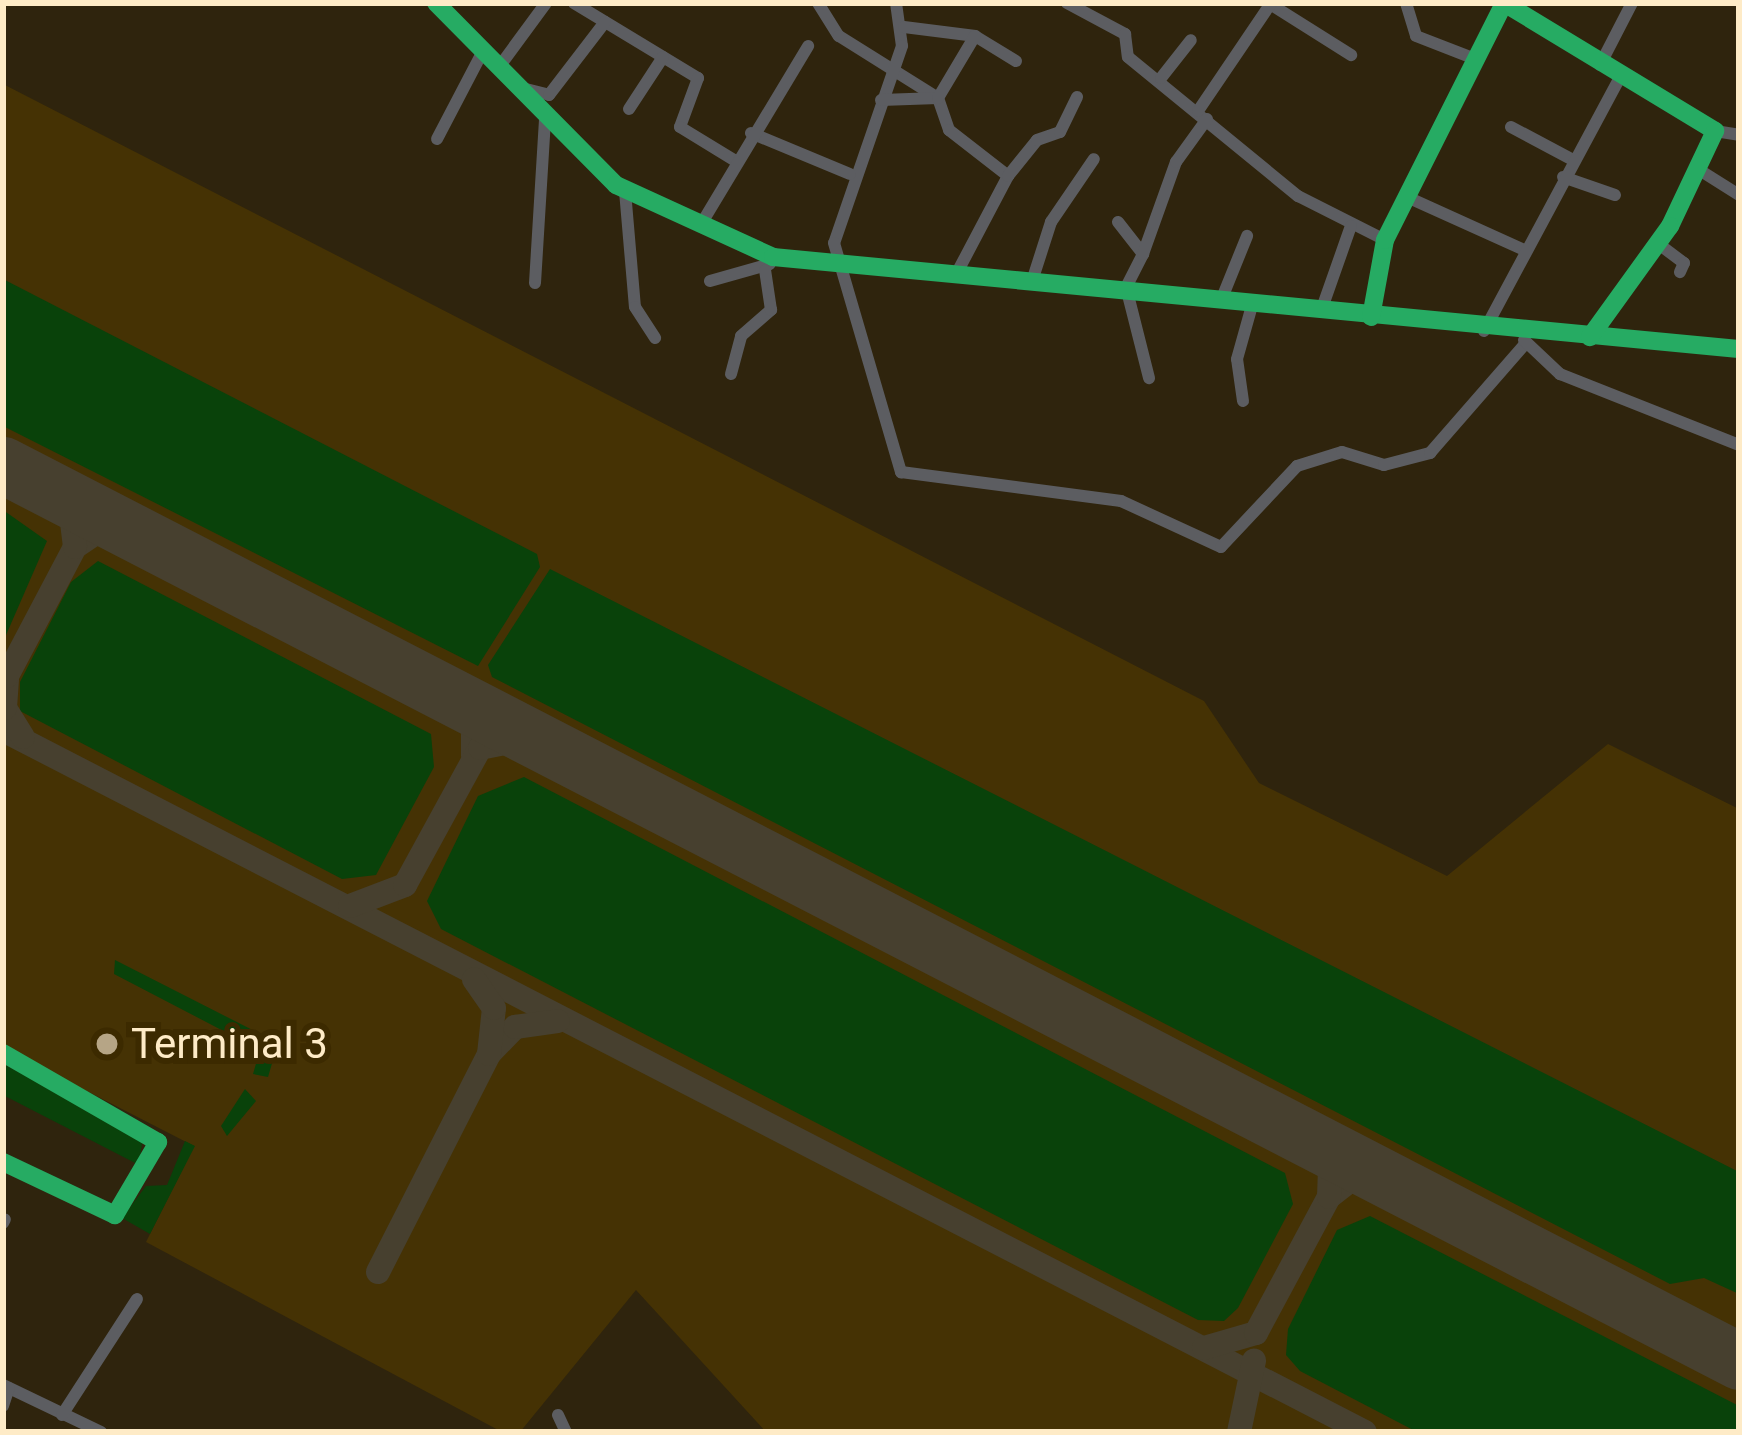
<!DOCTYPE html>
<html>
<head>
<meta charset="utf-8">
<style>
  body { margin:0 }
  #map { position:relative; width:1742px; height:1435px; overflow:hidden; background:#2f240d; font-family:Roboto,sans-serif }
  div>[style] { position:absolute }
  .built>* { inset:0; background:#453204 }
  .green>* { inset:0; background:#09420a }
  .taxiway>* { height:24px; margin:-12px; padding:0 12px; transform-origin:12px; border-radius:12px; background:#47402f }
  .runway>* { height:57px; margin:-28.5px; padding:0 28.5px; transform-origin:28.5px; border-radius:28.5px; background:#47402f }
  .minor>* { height:12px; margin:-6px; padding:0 6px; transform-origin:6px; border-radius:6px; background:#5c5d61 }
  .cycleway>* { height:18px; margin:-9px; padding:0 9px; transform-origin:9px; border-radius:9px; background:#26ab63 }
  .dots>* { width:33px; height:33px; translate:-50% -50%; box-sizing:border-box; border:6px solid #3c2a00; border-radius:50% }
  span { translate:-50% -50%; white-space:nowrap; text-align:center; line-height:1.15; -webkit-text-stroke:12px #3c2a00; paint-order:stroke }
  .poi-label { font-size:42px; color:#feebc7 }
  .left { translate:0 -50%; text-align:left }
  .frame { position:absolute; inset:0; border:6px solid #feebc7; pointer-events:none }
</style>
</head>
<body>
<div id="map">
  <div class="built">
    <div style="clip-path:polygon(3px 84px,1204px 701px,1259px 783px,1447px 876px,1608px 744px,1739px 809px,1739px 1432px,766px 1432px,636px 1290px,520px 1432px,502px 1432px,146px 1242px,194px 1146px,3px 1048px)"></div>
  </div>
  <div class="green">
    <div style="clip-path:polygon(3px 279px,537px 554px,540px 567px,478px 666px,3px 426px)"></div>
    <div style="clip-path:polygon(3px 510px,47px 541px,3px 642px)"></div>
    <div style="clip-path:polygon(98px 561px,431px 734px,434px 767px,376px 875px,342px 879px,20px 711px,20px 682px,71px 582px)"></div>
    <div style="clip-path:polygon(550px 569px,1739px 1172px,1739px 1294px,1704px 1278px,1670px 1284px,492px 677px,488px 665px)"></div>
    <div style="clip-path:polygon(524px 777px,1285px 1173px,1293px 1204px,1238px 1308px,1224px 1321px,1198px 1320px,441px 929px,427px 901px,478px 796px)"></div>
    <div style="clip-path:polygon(115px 960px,278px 1043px,268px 1077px,253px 1074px,260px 1050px,114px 974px)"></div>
    <div style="clip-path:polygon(3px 1064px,143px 1136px,139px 1165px,3px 1095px)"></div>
    <div style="clip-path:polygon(245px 1089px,256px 1101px,227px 1136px,221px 1126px)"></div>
    <div style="clip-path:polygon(185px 1141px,195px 1146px,150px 1234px,122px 1218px,146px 1186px,167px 1185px)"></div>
    <div style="clip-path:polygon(1370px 1216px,1739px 1406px,1739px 1432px,1417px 1432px,1300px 1371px,1286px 1355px,1288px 1329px,1337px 1230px)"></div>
  </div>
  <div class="taxiway">
    <div style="left:75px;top:547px;width:29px;rotate:-34deg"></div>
    <div style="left:99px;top:531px;width:32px"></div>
    <div style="left:447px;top:695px;width:40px;rotate:50deg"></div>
    <div style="left:473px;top:726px;width:30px;rotate:90deg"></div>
    <div style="left:3px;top:730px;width:1532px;rotate:27.27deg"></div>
    <div style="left:23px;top:737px;width:34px;rotate:-122deg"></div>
    <div style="left:5px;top:708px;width:32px;rotate:-86deg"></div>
    <div style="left:7px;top:676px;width:146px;rotate:-62.2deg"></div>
    <div style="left:75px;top:547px;width:34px;rotate:-97deg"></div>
    <div style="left:71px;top:513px;width:29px;rotate:-131deg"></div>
    <div style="left:350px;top:906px;width:59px;rotate:-20.9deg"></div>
    <div style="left:405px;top:885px;width:156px;rotate:-61.3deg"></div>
    <div style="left:480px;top:748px;width:51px;rotate:-11.3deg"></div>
    <div style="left:491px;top:1052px;width:35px;rotate:-46deg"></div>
    <div style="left:515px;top:1027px;width:43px;rotate:-7.9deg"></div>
    <div style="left:1329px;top:1197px;width:28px;rotate:-38deg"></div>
    <div style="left:1351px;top:1180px;width:34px;rotate:-2deg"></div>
    <div style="left:378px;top:1272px;width:245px;rotate:-63deg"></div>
    <div style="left:489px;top:1054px;width:46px;rotate:-83.8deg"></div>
    <div style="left:494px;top:1008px;width:35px;rotate:-125deg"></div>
    <div style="left:1204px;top:1348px;width:54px;rotate:-16.1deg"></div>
    <div style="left:1256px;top:1333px;width:154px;rotate:-61.8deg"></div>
    <div style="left:1329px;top:1197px;width:30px;rotate:-88deg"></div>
    <div style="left:1330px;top:1167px;width:43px;rotate:-132.2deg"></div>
    <div style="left:1239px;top:1432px;width:73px;rotate:-78.1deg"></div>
  </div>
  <div class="runway">
    <div style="left:3px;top:465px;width:1954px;rotate:27.3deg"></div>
  </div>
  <div class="minor">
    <div style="left:436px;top:3px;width:256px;rotate:45.3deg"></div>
    <div style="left:616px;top:185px;width:173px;rotate:24.6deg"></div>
    <div style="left:773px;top:257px;width:970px;rotate:5.44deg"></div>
    <div style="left:574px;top:3px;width:145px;rotate:31.2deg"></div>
    <div style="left:698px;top:78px;width:52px;rotate:110.2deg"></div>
    <div style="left:680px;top:127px;width:63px;rotate:31.4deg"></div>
    <div style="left:818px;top:3px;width:39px;rotate:58deg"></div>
    <div style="left:839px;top:36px;width:117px;rotate:32.1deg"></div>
    <div style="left:938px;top:98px;width:34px;rotate:71deg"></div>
    <div style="left:949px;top:130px;width:75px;rotate:37.9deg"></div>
    <div style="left:1008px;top:176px;width:105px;rotate:117.8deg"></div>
    <div style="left:896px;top:3px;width:43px;rotate:82.1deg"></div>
    <div style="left:902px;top:46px;width:208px;rotate:109deg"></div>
    <div style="left:834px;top:243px;width:239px;rotate:73.7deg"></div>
    <div style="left:901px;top:472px;width:222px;rotate:7.5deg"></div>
    <div style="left:1121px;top:501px;width:110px;rotate:24.7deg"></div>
    <div style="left:1221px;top:547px;width:111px;rotate:-46.8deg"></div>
    <div style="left:1297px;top:466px;width:47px;rotate:-17.3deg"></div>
    <div style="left:1342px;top:452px;width:44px;rotate:17.2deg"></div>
    <div style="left:1384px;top:465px;width:48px;rotate:-14.6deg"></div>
    <div style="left:1430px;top:453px;width:146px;rotate:-48.9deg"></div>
    <div style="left:1067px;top:3px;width:66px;rotate:28.1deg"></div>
    <div style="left:1125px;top:34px;width:23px;rotate:83deg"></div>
    <div style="left:1128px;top:57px;width:220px;rotate:39.3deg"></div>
    <div style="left:1298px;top:196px;width:97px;rotate:26.8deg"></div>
    <div style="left:1406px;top:3px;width:34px;rotate:73deg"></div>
    <div style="left:1416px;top:36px;width:66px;rotate:21.2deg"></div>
    <div style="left:1270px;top:4px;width:96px;rotate:32.2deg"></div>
    <div style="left:904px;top:27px;width:72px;rotate:7.2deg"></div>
    <div style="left:975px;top:36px;width:48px;rotate:31.4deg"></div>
    <div style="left:1600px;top:65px;width:70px;rotate:-62.7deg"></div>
    <div style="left:499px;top:67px;width:79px;rotate:-53.7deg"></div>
    <div style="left:1161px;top:78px;width:48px;rotate:-51.7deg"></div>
    <div style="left:518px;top:87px;width:32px;rotate:14deg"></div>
    <div style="left:549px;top:95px;width:92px;rotate:-52.5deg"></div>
    <div style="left:881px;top:100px;width:57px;rotate:-2deg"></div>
    <div style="left:938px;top:98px;width:72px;rotate:-59.2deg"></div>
    <div style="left:629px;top:109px;width:62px;rotate:-56.8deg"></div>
    <div style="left:1198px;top:111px;width:130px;rotate:-55.9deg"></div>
    <div style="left:1511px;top:127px;width:70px;rotate:28deg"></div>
    <div style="left:1715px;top:131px;width:24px;rotate:9deg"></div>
    <div style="left:751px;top:133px;width:107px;rotate:22.5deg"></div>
    <div style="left:437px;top:139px;width:99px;rotate:-62.4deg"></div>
    <div style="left:1701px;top:171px;width:45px;rotate:32.3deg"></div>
    <div style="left:1008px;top:176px;width:46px;rotate:-51.1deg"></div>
    <div style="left:1037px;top:140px;width:24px;rotate:-19deg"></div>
    <div style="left:1060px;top:132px;width:39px;rotate:-64deg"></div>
    <div style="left:1563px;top:177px;width:55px;rotate:19.1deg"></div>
    <div style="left:625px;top:191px;width:116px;rotate:85.1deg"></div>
    <div style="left:635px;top:307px;width:37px;rotate:57deg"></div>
    <div style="left:1407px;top:197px;width:126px;rotate:24.3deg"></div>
    <div style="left:1118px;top:222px;width:41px;rotate:52deg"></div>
    <div style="left:1143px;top:254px;width:37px;rotate:117deg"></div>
    <div style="left:1126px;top:287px;width:94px;rotate:75.8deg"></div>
    <div style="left:700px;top:226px;width:210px;rotate:-59deg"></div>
    <div style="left:1656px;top:242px;width:35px;rotate:37deg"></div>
    <div style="left:1684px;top:263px;width:10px;rotate:114deg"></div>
    <div style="left:1143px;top:254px;width:98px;rotate:-70.3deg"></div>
    <div style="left:1176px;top:162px;width:53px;rotate:-54.2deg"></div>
    <div style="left:1034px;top:275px;width:56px;rotate:-72.2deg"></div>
    <div style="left:1051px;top:222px;width:76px;rotate:-55.7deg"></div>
    <div style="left:710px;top:281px;width:62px;rotate:-15.8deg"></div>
    <div style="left:535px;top:283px;width:165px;rotate:-86.5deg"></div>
    <div style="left:1222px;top:298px;width:67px;rotate:-68deg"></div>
    <div style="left:1321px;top:311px;width:90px;rotate:-70.6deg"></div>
    <div style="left:1371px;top:317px;width:78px;rotate:-79.7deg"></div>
    <div style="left:1385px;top:240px;width:265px;rotate:-63.3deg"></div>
    <div style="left:1504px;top:3px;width:247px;rotate:31.2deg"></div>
    <div style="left:1715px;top:131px;width:105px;rotate:115.3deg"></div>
    <div style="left:1670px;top:226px;width:137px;rotate:125.8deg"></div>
    <div style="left:1484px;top:331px;width:288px;rotate:-61.8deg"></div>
    <div style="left:1524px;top:340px;width:50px;rotate:43.4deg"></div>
    <div style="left:1560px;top:374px;width:193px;rotate:21.6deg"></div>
    <div style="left:731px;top:374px;width:39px;rotate:-75deg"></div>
    <div style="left:741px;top:336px;width:40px;rotate:-41deg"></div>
    <div style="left:771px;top:310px;width:40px;rotate:-98.5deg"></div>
    <div style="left:1243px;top:401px;width:42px;rotate:-98.1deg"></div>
    <div style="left:1237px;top:359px;width:59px;rotate:-74.3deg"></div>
    <div style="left:3px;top:1053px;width:179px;rotate:29.9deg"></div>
    <div style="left:158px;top:1142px;width:85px;rotate:120.5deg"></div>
    <div style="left:115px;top:1215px;width:124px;rotate:-154.7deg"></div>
    <div style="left:3px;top:1223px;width:4px;rotate:-63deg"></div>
    <div style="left:3px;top:1385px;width:109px;rotate:25.6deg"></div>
    <div style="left:3px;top:1406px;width:19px;rotate:-72deg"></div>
    <div style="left:62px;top:1415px;width:138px;rotate:-57.1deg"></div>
    <div style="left:558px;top:1415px;width:19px;rotate:65deg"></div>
  </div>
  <div class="cycleway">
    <div style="left:436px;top:3px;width:256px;rotate:45.3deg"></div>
    <div style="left:616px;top:185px;width:173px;rotate:24.6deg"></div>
    <div style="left:773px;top:257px;width:970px;rotate:5.44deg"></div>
    <div style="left:1371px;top:317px;width:78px;rotate:-79.7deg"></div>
    <div style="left:1385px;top:240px;width:265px;rotate:-63.3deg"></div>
    <div style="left:1504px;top:3px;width:247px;rotate:31.2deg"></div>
    <div style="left:1715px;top:131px;width:105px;rotate:115.3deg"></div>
    <div style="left:1670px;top:226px;width:137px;rotate:125.8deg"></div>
    <div style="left:3px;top:1053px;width:179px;rotate:29.9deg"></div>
    <div style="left:158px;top:1142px;width:85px;rotate:120.5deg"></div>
    <div style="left:115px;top:1215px;width:124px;rotate:-154.7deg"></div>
  </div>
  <div class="dots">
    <div style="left:107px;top:1044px;background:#b6a586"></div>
  </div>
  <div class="poi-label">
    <span class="left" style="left:131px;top:1044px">Terminal 3</span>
  </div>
  <div class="frame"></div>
</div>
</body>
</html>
